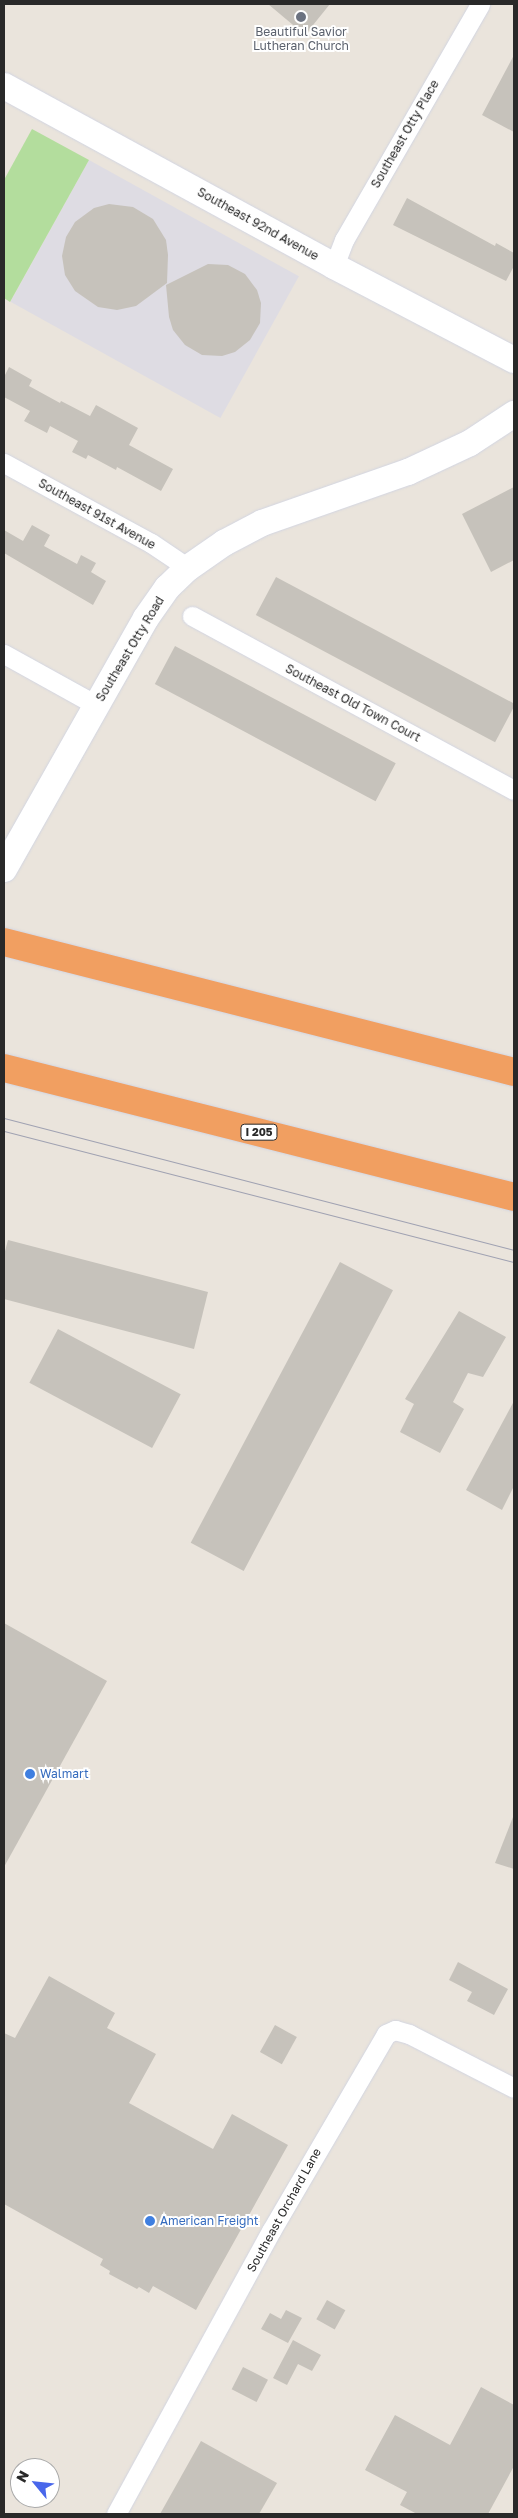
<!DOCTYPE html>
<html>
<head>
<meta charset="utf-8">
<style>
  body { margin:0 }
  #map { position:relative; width:518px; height:2518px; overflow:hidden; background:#eae4dc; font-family:"Golos Text",sans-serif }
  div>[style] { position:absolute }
  .industrial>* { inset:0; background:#dedce3; transform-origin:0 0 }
  .green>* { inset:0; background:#b3dd9d }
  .building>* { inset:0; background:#c6c2bb; transform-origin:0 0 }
  .roads { filter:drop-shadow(0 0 1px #d2d5e1) drop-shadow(0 0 1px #d2d5e1) }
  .street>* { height:19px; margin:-9.5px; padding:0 9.5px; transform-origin:9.5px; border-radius:9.5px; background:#fff }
  .secondary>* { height:26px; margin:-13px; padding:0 13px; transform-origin:13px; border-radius:13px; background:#fff }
  .highway>* { height:28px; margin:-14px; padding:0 14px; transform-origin:14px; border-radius:14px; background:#f19f61 }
  .tram>* { height:1px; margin:-0.5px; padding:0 0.5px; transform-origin:0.5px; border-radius:0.5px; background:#a0a2b2 }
  .dots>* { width:14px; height:14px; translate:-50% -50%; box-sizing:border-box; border:2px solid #fff; border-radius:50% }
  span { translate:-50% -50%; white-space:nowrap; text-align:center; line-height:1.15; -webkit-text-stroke:4px #fff; paint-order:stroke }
  .shield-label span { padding:1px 4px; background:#fff; border:1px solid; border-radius:4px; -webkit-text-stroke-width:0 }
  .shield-label { font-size:11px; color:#292929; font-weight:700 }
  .worship-label { font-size:12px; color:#5b616d }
  .street-label { font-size:12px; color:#292929 }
  .shop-label { font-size:12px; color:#366cbe }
  .left { translate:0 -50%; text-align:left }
  .frame { position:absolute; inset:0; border:5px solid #292929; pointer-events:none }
  .north { position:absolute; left:10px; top:2458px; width:50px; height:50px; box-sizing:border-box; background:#fff; border:1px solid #a9a9a9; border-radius:50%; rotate:298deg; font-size:14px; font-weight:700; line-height:20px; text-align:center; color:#292929 }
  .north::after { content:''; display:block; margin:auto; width:18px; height:22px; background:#4967eb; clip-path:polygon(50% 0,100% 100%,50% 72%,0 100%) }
</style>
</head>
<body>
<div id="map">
  <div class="industrial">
    <div style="left:89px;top:160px;width:240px;height:162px;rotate:29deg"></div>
  </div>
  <div class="green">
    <div style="clip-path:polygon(32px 129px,89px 160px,10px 302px,4px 298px,4px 180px)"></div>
  </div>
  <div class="building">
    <div style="clip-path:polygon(268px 4px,330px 4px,305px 35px)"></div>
    <div style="clip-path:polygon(514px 55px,514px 132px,482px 115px)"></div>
    <div style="clip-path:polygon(407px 198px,495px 246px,496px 243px,514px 253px,514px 266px,506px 281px,393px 225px)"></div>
    <div style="clip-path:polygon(109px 204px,133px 207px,153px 219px,166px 240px,168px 255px,167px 283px,136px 306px,117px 310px,98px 307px,75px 291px,65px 275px,62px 256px,66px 237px,75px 222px,94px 208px)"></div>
    <div style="clip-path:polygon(208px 264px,228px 265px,245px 274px,257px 290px,261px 303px,260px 323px,250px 340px,235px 352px,222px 356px,202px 355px,185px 345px,173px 330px,169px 317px,166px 285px)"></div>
    <div style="clip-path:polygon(9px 367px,32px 380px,29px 386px,60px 403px,61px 401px,90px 416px,96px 405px,138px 428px,129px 445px,173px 469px,161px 491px,117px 467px,116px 470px,88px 455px,86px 459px,72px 452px,78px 441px,50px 426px,47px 433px,24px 421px,30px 411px,4px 397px,4px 377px)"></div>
    <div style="clip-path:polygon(514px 487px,514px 560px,491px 572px,462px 514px)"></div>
    <div style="clip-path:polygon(32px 525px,50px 535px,44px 546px,77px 564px,81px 555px,96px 563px,91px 572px,106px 581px,93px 605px,4px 553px,4px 530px,23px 541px)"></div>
    <div style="left:276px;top:577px;width:271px;height:43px;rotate:28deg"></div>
    <div style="left:175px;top:646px;width:250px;height:43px;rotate:28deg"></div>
    <div style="clip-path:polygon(8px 1240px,208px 1292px,194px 1349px,4px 1299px,4px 1255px)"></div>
    <div style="left:340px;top:1262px;width:60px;height:318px;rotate:28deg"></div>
    <div style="clip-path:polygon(459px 1311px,506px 1337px,483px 1377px,468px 1373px,453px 1402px,464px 1409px,440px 1453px,400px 1432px,414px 1404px,405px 1399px)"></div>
    <div style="left:58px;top:1329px;width:139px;height:61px;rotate:28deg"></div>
    <div style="clip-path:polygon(514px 1401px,514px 1486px,502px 1510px,466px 1490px)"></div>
    <div style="clip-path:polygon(4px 1623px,107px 1681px,4px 1867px)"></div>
    <div style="clip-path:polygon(513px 1817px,514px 1817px,514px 1869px,495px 1863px)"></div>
    <div style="clip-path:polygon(458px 1962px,508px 1989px,494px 2015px,467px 2001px,472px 1992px,449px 1980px)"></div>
    <div style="clip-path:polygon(49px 1976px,115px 2013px,107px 2028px,156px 2054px,129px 2103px,213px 2149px,232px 2114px,288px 2145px,196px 2310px,153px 2286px,149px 2293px,139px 2287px,137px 2289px,109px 2274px,110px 2271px,100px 2265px,103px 2259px,4px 2204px,4px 2033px,15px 2038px)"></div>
    <div style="left:275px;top:2025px;width:25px;height:31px;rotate:29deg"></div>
    <div style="left:327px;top:2300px;width:21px;height:22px;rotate:29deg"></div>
    <div style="clip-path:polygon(286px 2310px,302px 2318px,288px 2343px,261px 2329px,270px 2313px,281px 2319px)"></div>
    <div style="clip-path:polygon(293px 2340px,321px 2355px,312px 2371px,298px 2364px,287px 2385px,273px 2378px)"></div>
    <div style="left:243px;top:2367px;width:28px;height:25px;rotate:27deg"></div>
    <div style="clip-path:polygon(481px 2387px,514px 2405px,514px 2466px,488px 2514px,417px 2514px,400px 2505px,407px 2492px,365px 2470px,395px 2415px,450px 2445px)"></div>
    <div style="clip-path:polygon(201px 2441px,277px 2483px,259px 2514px,160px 2514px)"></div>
  </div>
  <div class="roads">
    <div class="street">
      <div style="left:334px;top:266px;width:28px;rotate:-69deg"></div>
      <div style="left:344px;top:240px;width:272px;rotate:-60deg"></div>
      <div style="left:4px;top:463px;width:167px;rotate:28.6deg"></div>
      <div style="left:151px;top:543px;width:45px;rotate:34deg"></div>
      <div style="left:192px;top:616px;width:366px;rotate:28.4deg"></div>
      <div style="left:4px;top:654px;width:105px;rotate:29deg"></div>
      <div style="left:116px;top:2514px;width:323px;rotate:-61.3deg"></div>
      <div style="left:271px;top:2231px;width:228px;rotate:-59.7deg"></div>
      <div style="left:386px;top:2034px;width:10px;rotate:-24deg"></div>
      <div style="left:395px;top:2030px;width:15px;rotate:16deg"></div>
      <div style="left:409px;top:2034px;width:118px;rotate:27.2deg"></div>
    </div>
    <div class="secondary">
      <div style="left:4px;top:86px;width:376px;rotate:28.6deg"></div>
      <div style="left:334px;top:266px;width:203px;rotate:27.6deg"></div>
      <div style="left:4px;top:869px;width:288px;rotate:-60.5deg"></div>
      <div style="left:146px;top:618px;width:37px;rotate:-55deg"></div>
      <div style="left:167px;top:588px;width:29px;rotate:-44deg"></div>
      <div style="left:188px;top:568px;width:44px;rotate:-34.8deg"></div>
      <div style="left:224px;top:543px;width:43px;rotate:-27.8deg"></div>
      <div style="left:262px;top:523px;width:155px;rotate:-19.3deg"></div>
      <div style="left:408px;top:472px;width:68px;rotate:-25.1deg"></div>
      <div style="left:470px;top:443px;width:53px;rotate:-33.4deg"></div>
    </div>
    <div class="highway">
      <div style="left:4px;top:942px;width:526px;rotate:14.3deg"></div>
      <div style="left:4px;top:1068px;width:526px;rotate:14.19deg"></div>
    </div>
  </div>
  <div class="tram">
    <div style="left:4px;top:1118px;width:527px;rotate:14.51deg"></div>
    <div style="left:4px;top:1131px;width:527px;rotate:14.41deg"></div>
  </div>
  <div class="dots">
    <div style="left:301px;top:17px;background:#6b7280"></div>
    <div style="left:30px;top:1774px;background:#3f7fe0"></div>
    <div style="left:150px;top:2221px;background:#3f7fe0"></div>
  </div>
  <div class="shield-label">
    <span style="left:259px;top:1132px">I 205</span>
  </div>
  <div class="worship-label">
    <span style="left:301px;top:39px">Beautiful Savior<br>Lutheran Church</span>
  </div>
  <div class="street-label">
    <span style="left:405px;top:134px;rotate:-60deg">Southeast Otty Place</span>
    <span style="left:258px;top:224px;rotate:29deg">Southeast 92nd Avenue</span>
    <span style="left:97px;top:514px;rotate:29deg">Southeast 91st Avenue</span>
    <span style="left:130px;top:649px;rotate:-59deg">Southeast Otty Road</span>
    <span style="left:353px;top:703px;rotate:28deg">Southeast Old Town Court</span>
    <span style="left:284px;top:2210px;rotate:-61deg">Southeast Orchard Lane</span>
  </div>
  <div class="shop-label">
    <span class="left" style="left:40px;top:1774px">Walmart</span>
    <span class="left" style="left:160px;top:2221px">American Freight</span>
  </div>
  <div class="frame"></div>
  <div class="north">N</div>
</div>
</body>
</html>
